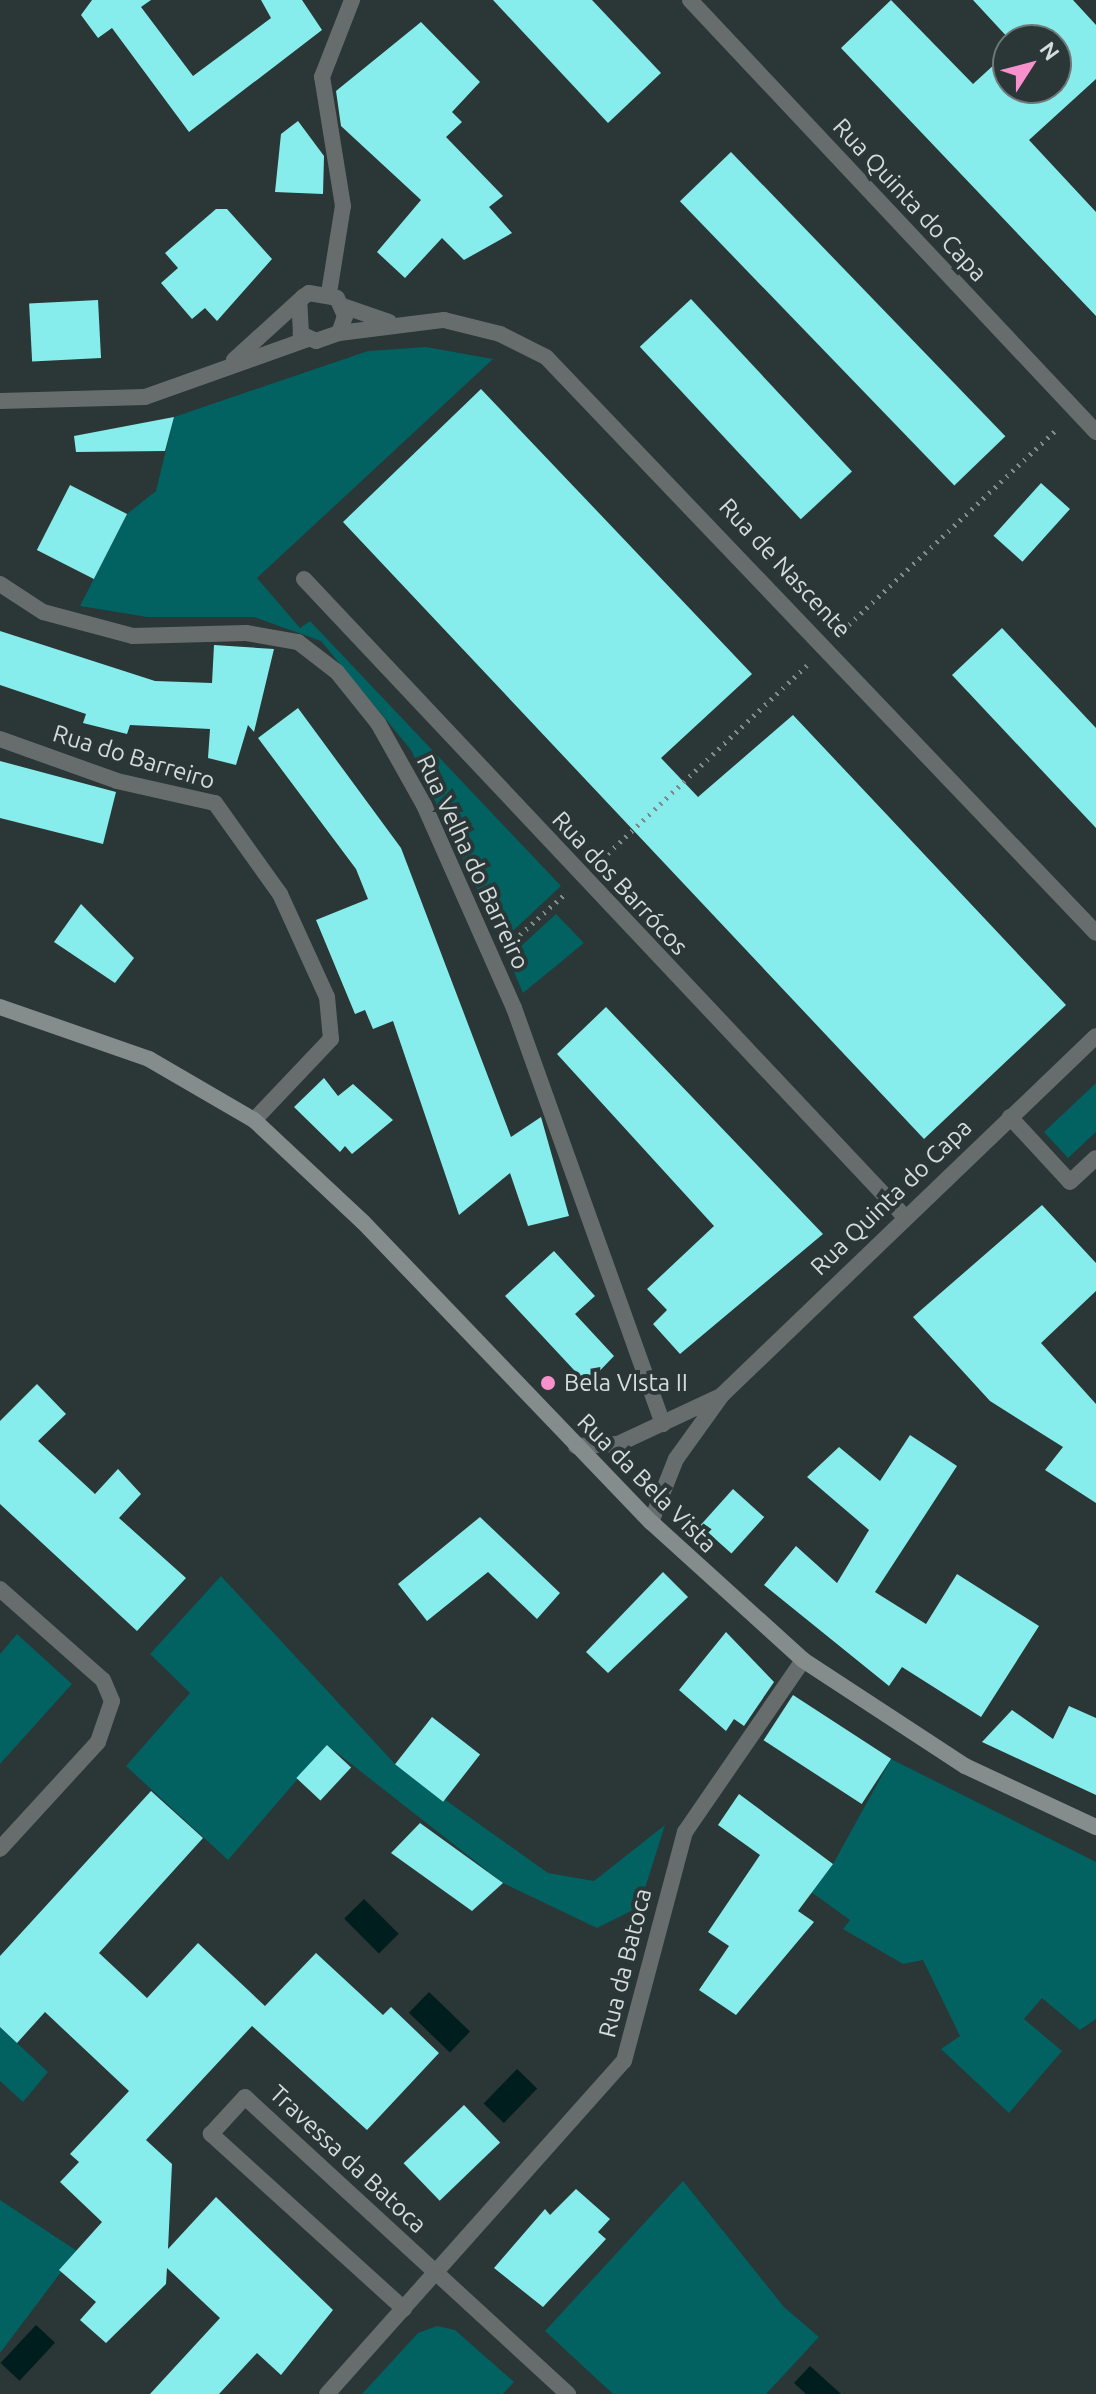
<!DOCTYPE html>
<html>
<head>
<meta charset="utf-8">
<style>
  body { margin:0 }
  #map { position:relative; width:1096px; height:2394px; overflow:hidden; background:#2b3636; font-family:Ubuntu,sans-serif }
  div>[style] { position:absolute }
  .green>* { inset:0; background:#026161 }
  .water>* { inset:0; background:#001e1e; transform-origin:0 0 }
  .building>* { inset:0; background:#86edec; transform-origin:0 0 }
  .path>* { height:5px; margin-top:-2.5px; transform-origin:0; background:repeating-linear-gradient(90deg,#818a8a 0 2px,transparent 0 8px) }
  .lane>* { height:16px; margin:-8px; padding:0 8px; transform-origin:8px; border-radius:8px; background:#676d6d }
  .street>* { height:16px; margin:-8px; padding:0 8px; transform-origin:8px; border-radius:8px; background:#676d6d }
  .secondary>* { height:16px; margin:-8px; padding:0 8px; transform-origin:8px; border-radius:8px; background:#848c8c }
  .dots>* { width:22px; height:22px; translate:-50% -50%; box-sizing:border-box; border:4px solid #2b3636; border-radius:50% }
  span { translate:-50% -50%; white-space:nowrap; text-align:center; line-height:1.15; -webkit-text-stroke:8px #2b3636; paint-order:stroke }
  .street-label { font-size:24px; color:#d4dbdb }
  .poi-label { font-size:24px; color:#d4dbdb }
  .left { translate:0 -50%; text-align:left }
  .north { position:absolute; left:992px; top:24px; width:80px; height:80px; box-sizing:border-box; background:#2b3636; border:2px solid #6f7878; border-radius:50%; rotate:54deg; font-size:22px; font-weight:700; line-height:32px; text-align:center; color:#d4dbdb }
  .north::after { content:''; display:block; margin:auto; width:28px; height:36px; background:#f890cc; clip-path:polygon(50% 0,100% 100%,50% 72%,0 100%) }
</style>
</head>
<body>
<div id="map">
  <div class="green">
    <div style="clip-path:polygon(426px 347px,493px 359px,257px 578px,300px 628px,310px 621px,561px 886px,502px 941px,411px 750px,321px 641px,254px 617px,147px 617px,80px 606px,127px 514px,156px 491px,174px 417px,368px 351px)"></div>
    <div style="clip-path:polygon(556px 914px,584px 943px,523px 993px,508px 958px)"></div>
    <div style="clip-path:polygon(1096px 1083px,1096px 1132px,1068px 1158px,1044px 1132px)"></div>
    <div style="clip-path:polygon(221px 1576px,395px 1764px,548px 1873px,594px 1881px,665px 1825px,639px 1907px,597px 1928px,503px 1883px,327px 1745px,228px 1860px,126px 1766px,190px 1693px,150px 1654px)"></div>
    <div style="clip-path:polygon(17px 1634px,72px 1684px,0 1764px,0 1654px)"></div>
    <div style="clip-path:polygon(891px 1759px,1096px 1862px,1096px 2019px,1080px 2030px,1042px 1998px,1024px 2019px,1062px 2051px,1009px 2113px,941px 2049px,960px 2036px,923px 1960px,903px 1964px,843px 1929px,850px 1920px,793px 1879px,833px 1864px)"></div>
    <div style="clip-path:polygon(0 2027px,48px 2072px,23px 2102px,0 2081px)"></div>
    <div style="clip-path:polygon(683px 2181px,784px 2307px,819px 2337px,766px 2394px,613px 2394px,545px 2331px)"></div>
    <div style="clip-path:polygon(0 2200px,77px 2251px,0 2353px)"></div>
    <div style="clip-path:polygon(437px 2326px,455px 2330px,514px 2382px,503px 2394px,362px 2394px,418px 2333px)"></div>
  </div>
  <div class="water">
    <div style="left:364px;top:1899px;width:49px;height:28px;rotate:45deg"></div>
    <div style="left:429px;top:1992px;width:57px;height:29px;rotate:44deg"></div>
    <div style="left:517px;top:2069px;width:28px;height:48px;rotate:44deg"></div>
    <div style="left:36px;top:2325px;width:26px;height:52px;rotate:43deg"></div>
    <div style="clip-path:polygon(810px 2366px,841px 2394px,806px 2394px,794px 2383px)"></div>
  </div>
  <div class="building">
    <div style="clip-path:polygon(92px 0,151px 0,141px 7px,193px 76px,271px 18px,261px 0,302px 0,322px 30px,189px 132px,112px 28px,98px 38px,81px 15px)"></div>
    <div style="clip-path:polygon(493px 0,592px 0,661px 73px,608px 123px)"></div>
    <div style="clip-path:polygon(891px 0,973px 84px,1008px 52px,1008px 88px,1056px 88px,1056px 40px,1010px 40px,973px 0,1073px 0,1096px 25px,1096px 79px,1029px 140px,1096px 212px,1096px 316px,841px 48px)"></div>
    <div style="clip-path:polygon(421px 22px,480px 82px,452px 112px,462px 122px,446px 137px,503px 196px,489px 207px,512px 233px,464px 260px,442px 238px,405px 278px,377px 252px,421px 200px,341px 126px,336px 91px)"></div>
    <div style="clip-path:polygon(298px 121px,324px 156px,323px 194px,275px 192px,281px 134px)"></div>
    <div style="left:731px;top:152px;width:395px;height:71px;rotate:46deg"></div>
    <div style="clip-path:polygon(216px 209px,227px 209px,272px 259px,217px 321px,205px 308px,192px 319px,161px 283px,178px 268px,165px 253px)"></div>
    <div style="left:691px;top:299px;width:236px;height:70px;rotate:47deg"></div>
    <div style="left:98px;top:300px;width:58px;height:69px;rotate:87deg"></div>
    <div style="clip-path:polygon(481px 389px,752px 674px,661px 758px,698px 797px,793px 715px,1066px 1005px,924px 1139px,343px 522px)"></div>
    <div style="clip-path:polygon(174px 417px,165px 451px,76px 452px,74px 436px)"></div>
    <div style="left:1041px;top:483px;width:39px;height:71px;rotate:42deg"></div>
    <div style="left:70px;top:485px;width:64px;height:73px;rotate:27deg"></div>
    <div style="clip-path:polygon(1002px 628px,1096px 728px,1096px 828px,952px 675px)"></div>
    <div style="clip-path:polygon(0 631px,155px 681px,212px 683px,214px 645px,274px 649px,254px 732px,248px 725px,236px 765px,208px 758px,210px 729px,130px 725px,127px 734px,83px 723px,86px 714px,0 685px)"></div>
    <div style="clip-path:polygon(298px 708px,401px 848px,511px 1137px,541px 1117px,569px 1216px,528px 1226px,510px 1173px,459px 1215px,393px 1021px,373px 1029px,365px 1010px,355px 1014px,316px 920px,368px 899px,356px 869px,258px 738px)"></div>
    <div style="clip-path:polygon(0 761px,116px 792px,103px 844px,0 818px)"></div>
    <div style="clip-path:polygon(81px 904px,134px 958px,115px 983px,54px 942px)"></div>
    <div style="clip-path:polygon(606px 1007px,823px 1234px,680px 1354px,653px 1324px,667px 1310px,647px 1289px,714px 1226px,557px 1054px)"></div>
    <div style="clip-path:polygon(324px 1078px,338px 1096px,353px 1084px,393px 1120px,352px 1154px,345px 1146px,340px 1152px,294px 1107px)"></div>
    <div style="clip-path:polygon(1042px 1205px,1096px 1263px,1096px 1291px,1041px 1343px,1096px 1404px,1096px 1503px,1045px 1470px,1063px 1447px,990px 1401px,913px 1317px)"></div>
    <div style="clip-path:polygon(554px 1251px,595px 1296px,575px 1314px,614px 1356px,587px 1384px,505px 1296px)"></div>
    <div style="clip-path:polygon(37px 1384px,66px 1414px,38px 1441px,95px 1494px,118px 1469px,141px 1494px,119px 1518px,186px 1578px,137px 1631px,0 1504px,0 1421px)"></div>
    <div style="clip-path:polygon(910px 1435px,957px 1466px,875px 1592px,926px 1624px,957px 1574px,1039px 1626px,981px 1717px,902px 1667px,889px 1686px,764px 1585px,796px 1546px,837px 1583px,869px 1530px,807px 1477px,839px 1447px,880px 1481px)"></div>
    <div style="left:733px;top:1489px;width:42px;height:49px;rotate:42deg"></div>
    <div style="clip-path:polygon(480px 1517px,560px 1593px,537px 1619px,488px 1572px,427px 1621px,398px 1584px)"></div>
    <div style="clip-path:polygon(663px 1572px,688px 1597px,608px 1673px,586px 1652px)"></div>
    <div style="clip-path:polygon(726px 1632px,774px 1682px,744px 1726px,734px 1719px,726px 1731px,679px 1690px)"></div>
    <div style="left:793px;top:1695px;width:117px;height:54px;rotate:33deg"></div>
    <div style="clip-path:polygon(1069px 1706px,1096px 1718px,1096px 1795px,982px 1742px,1012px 1710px,1053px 1739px)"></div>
    <div style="left:432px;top:1717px;width:61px;height:60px;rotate:38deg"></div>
    <div style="left:327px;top:1745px;width:33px;height:45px;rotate:43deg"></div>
    <div style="clip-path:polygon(151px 1791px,203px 1838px,99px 1953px,147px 1998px,198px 1943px,265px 2006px,316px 1953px,383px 2015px,391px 2007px,439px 2053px,367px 2130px,252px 2026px,146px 2140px,172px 2164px,168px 2249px,216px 2197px,333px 2310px,281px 2375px,257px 2353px,219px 2394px,150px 2394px,220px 2318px,167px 2268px,166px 2284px,106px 2343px,80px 2320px,96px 2302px,59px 2270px,102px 2222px,60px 2182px,79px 2162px,70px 2154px,129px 2091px,45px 2012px,17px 2043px,0 2027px,0 1956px)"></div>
    <div style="clip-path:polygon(739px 1794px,833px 1864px,798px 1911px,814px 1922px,736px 2015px,699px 1990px,729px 1946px,708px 1932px,760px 1855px,718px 1825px)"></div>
    <div style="clip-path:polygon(420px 1823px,503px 1883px,472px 1911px,391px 1853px)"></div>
    <div style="left:464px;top:2105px;width:52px;height:84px;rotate:46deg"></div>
    <div style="clip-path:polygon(576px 2189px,610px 2219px,598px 2232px,606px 2239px,543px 2307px,494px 2268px,545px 2209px,550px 2215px)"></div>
  </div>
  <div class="path">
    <div style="left:843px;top:630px;width:294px;rotate:-43.2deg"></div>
    <div style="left:602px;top:859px;width:282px;rotate:-43.4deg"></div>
    <div style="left:514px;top:940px;width:70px;rotate:-42.1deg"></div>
  </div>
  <div class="lane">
    <div style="left:0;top:584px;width:51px;rotate:33.1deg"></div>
    <div style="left:43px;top:612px;width:93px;rotate:14.9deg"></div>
    <div style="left:133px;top:636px;width:113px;rotate:-1.5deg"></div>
    <div style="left:246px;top:633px;width:53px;rotate:9.8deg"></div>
    <div style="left:298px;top:642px;width:49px;rotate:37.6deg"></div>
    <div style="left:337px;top:672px;width:65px;rotate:51.2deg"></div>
    <div style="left:378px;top:723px;width:94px;rotate:60.7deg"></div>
    <div style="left:424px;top:805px;width:222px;rotate:66.1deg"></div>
    <div style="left:514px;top:1008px;width:442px;rotate:70.3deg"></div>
  </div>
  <div class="street">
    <div style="left:690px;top:0;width:593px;rotate:46.78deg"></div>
    <div style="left:329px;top:293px;width:88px;rotate:-80.9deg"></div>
    <div style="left:343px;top:206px;width:131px;rotate:-99.2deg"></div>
    <div style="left:322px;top:77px;width:83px;rotate:-68.7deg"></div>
    <div style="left:343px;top:306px;width:49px;rotate:19.2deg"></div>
    <div style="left:339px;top:333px;width:106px;rotate:-7.1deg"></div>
    <div style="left:444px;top:320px;width:58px;rotate:14deg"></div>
    <div style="left:500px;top:334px;width:51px;rotate:26.6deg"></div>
    <div style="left:546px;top:357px;width:796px;rotate:46.32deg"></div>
    <div style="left:234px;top:360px;width:93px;rotate:-42.4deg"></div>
    <div style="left:303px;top:297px;width:7px;rotate:-34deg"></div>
    <div style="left:309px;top:293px;width:28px;rotate:10deg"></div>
    <div style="left:337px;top:298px;width:20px;rotate:66deg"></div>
    <div style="left:345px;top:316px;width:18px;rotate:109deg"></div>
    <div style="left:339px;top:333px;width:24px;rotate:161deg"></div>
    <div style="left:316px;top:341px;width:17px;rotate:-155deg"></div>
    <div style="left:301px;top:334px;width:33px;rotate:-93deg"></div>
    <div style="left:0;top:401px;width:145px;rotate:-1.6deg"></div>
    <div style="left:145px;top:397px;width:173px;rotate:-19.6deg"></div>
    <div style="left:304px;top:579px;width:875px;rotate:46.71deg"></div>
    <div style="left:0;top:739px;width:124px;rotate:19.7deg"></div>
    <div style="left:117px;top:781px;width:100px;rotate:12.7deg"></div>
    <div style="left:215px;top:803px;width:112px;rotate:54.5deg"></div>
    <div style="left:280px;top:894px;width:113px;rotate:65.5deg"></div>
    <div style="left:327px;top:997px;width:42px;rotate:84.6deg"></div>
    <div style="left:331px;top:1039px;width:112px;rotate:133.5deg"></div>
    <div style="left:1010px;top:1117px;width:88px;rotate:47.3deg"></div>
    <div style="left:1070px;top:1182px;width:35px;rotate:-43deg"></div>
    <div style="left:576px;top:1446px;width:42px;rotate:-2.7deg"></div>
    <div style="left:618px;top:1444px;width:114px;rotate:-25deg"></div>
    <div style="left:651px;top:1522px;width:68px;rotate:-68.4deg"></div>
    <div style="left:676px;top:1459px;width:79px;rotate:-54.3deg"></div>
    <div style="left:722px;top:1395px;width:518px;rotate:-43.83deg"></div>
    <div style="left:0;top:1589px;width:137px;rotate:41.5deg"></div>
    <div style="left:103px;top:1680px;width:23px;rotate:67deg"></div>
    <div style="left:112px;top:1701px;width:43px;rotate:108.9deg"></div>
    <div style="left:98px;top:1742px;width:145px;rotate:132.5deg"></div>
    <div style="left:404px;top:2309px;width:261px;rotate:-137.8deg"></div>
    <div style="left:211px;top:2134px;width:50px;rotate:-47.4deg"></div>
    <div style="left:245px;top:2097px;width:439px;rotate:42.6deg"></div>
    <div style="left:327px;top:2394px;width:446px;rotate:-48.3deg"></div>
    <div style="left:624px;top:2061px;width:237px;rotate:-75.1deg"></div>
    <div style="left:685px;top:1832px;width:209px;rotate:-55.5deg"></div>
  </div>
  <div class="secondary">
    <div style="left:0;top:1007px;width:158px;rotate:19.2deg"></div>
    <div style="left:149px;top:1059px;width:121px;rotate:30.2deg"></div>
    <div style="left:254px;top:1120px;width:149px;rotate:43.1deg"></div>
    <div style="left:363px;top:1222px;width:416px;rotate:46.2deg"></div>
    <div style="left:651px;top:1522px;width:205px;rotate:42.2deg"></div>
    <div style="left:803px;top:1660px;width:194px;rotate:33.2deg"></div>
    <div style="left:965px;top:1766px;width:145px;rotate:25deg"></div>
  </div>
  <div class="dots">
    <div style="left:548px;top:1383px;background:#f890cc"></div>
  </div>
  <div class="street-label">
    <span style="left:910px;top:200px;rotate:47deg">Rua Quinta do Capa</span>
    <span style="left:785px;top:568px;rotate:47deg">Rua de Nascente</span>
    <span style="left:134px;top:757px;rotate:17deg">Rua do Barreiro</span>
    <span style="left:473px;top:862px;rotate:65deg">Rua Velha do Barreiro</span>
    <span style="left:620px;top:883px;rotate:47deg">Rua dos Barrócos</span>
    <span style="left:891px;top:1197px;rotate:-44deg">Rua Quinta do Capa</span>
    <span style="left:647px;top:1483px;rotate:45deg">Rua da Bela Vista</span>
    <span style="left:625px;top:1963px;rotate:-76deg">Rua da Batoca</span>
    <span style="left:348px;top:2159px;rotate:43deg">Travessa da Batoca</span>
  </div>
  <div class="poi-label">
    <span class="left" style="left:564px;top:1383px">Bela VIsta II</span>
  </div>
  <div class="north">N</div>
</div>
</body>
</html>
